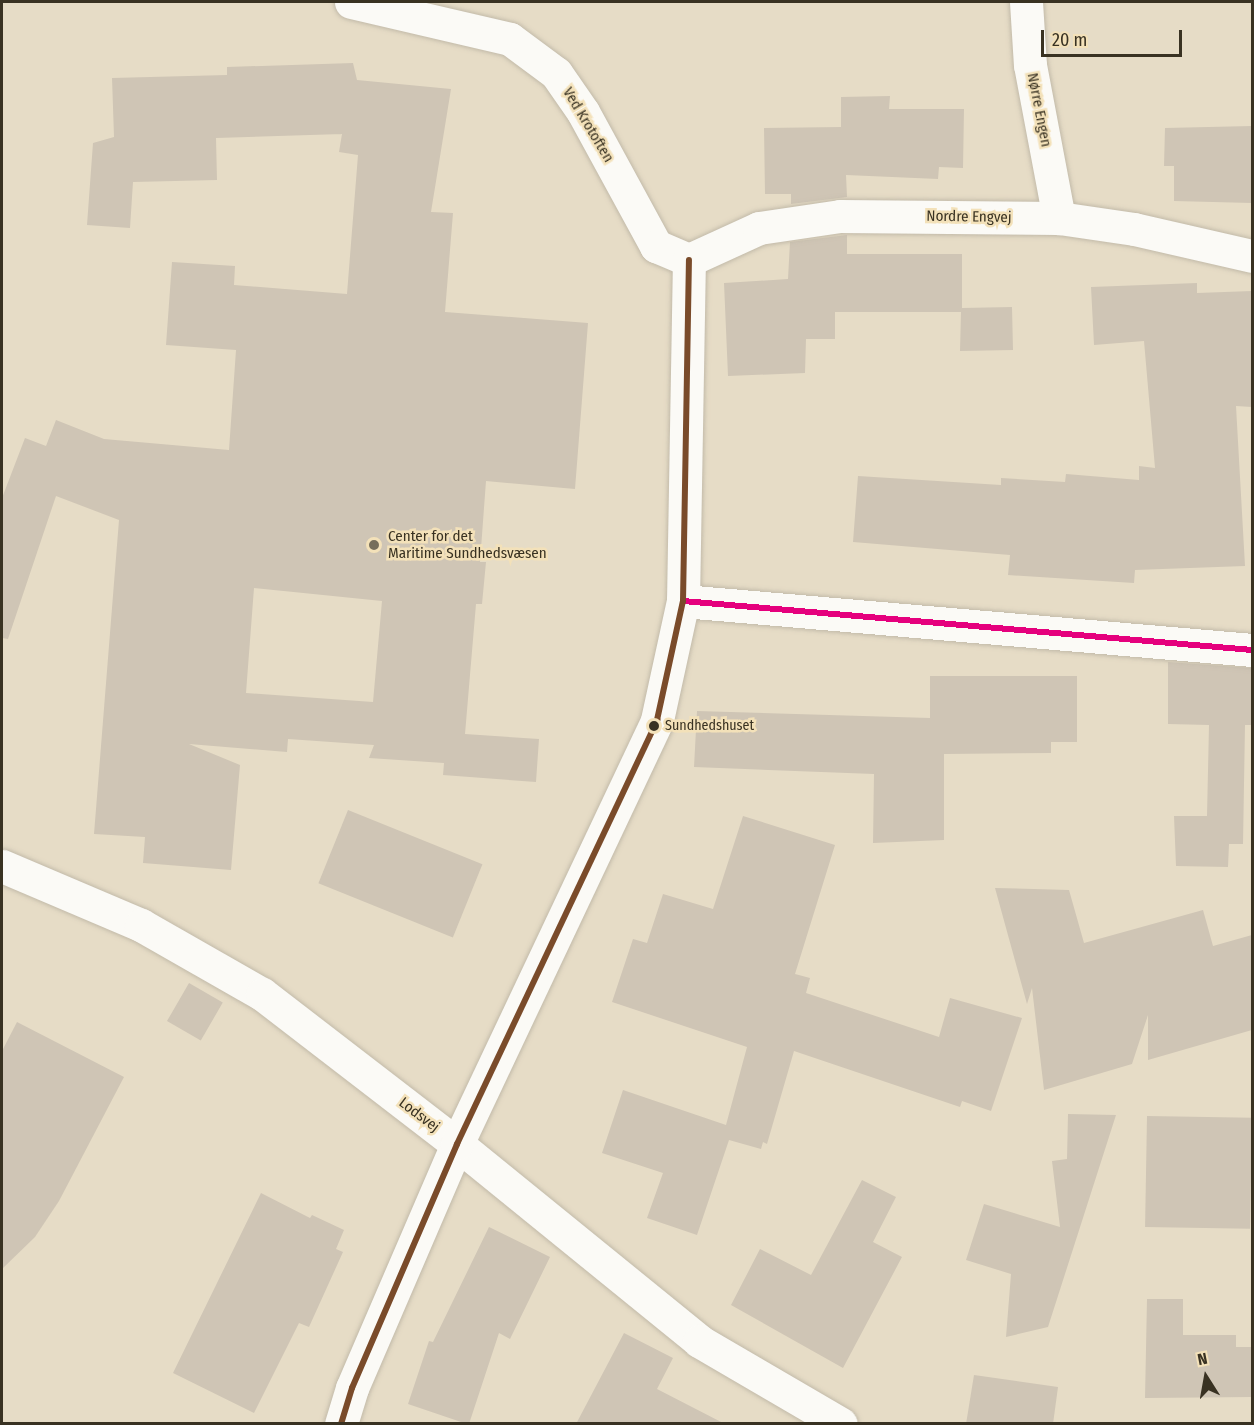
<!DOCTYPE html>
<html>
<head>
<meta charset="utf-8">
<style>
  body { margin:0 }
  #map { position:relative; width:1254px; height:1425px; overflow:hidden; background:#e6dcc6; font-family:"Fira Sans Condensed",sans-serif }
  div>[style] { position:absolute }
  .building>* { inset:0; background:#cfc5b5; transform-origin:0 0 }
  .roads { filter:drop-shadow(0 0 2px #c2baa9) drop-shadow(0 0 2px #c2baa9) }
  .minor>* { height:33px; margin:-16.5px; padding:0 16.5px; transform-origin:16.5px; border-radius:16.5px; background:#fbfaf6 }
  .tertiary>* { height:33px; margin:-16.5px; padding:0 16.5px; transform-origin:16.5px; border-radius:16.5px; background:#fbfaf6 }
  .bus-1>* { height:6px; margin:-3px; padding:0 3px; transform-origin:3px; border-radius:3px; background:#e5007d }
  .bus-2>* { height:6px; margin:-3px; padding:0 3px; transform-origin:3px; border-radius:3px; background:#7a4b2a }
  .dots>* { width:16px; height:16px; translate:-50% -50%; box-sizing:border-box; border:3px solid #f3e1b9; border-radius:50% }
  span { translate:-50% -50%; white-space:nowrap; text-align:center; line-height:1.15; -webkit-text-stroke:5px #f3e1b9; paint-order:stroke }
  .bus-label { font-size:14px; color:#393222 }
  .left { translate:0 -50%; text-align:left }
  .street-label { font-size:15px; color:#393222 }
  .poi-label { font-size:15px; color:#393222 }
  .frame { position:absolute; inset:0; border:3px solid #393222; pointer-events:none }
  .north { position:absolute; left:1176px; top:1347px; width:60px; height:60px; -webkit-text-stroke:4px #f3e1b9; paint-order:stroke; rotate:349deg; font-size:16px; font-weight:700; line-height:24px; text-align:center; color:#393222 }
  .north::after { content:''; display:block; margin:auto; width:21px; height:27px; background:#393222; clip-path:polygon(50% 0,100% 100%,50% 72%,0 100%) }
  .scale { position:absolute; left:1041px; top:30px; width:141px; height:27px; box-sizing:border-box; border:3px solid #393222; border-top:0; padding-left:8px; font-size:18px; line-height:21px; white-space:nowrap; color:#393222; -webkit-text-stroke:4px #f3e1b9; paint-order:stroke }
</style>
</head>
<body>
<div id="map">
  <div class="building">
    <div style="clip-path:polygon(evenodd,353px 63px,357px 80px,451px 89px,431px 212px,453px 213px,445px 312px,588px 323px,575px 489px,486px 481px,480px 562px,486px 562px,482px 604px,476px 604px,465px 734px,539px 739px,536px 782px,443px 775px,444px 763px,369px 758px,374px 745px,288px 739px,287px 752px,189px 744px,240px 765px,231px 870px,143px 863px,145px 837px,94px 834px,119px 520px,56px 496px,8px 639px,2px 638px,2px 498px,25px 438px,46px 446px,56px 420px,104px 439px,229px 450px,236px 350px,166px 345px,172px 262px,235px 266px,234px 285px,347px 294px,358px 155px,339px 152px,342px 134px,216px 138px,217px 180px,133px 182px,130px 228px,87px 225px,93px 143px,114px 137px,112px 78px,227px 75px,227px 67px,353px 63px,254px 588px,382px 601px,373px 702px,246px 693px,254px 588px)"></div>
    <div style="clip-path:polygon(890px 96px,889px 109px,964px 109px,963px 168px,939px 167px,938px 179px,846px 175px,847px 197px,791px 204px,791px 194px,765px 194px,764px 128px,841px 127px,841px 97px)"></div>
    <div style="clip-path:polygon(1252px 126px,1252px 203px,1174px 201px,1174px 166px,1164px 166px,1165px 128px)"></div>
    <div style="clip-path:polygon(847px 235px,847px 254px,962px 254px,962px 308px,1012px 307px,1013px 350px,960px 351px,961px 312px,835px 312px,835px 339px,806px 339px,805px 373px,728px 376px,724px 283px,788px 279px,790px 242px)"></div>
    <div style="clip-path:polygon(1197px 283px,1197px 293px,1252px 291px,1252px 407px,1236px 406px,1245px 566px,1135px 570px,1134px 583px,1008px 575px,1010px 555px,853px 542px,858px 476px,1001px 485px,1001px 478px,1065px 482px,1066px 474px,1139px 480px,1139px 466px,1155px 468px,1144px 341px,1094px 345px,1091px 287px)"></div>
    <div style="clip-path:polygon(1168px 662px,1252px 668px,1252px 725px,1245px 725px,1243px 844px,1229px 844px,1228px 867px,1176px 866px,1174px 816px,1207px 816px,1209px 725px,1168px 724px)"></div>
    <div style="clip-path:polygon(930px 676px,1077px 676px,1077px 742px,1051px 742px,1051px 753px,944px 754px,944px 840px,873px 843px,874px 774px,694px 767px,697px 711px,930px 718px)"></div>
    <div style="left:348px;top:810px;width:145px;height:79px;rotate:22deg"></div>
    <div style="clip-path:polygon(743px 816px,835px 845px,795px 974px,810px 978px,806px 993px,939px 1037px,950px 998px,1022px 1018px,991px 1111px,962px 1101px,960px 1107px,794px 1051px,767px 1144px,763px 1142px,761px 1149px,729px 1140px,697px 1235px,647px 1218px,663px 1173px,602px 1153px,623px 1090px,726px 1125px,747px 1047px,612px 1002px,633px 939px,647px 943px,663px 894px,713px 909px)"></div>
    <div style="clip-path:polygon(995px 888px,1069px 890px,1084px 943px,1203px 910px,1213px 946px,1252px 935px,1252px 1030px,1148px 1060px,1148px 1015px,1132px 1064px,1044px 1090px,1032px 988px,1027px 1004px)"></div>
    <div style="left:189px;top:983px;width:39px;height:44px;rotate:30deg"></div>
    <div style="clip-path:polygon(17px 1022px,124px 1077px,59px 1201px,35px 1237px,2px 1269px,2px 1051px)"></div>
    <div style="clip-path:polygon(1068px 1114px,1116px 1115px,1048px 1327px,1006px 1337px,1011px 1274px,966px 1260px,984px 1204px,1060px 1227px,1052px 1161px,1067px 1159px)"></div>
    <div style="left:1147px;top:1116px;width:105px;height:111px;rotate:1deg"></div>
    <div style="clip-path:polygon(862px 1180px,896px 1197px,873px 1242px,902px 1257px,843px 1368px,731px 1305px,760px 1249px,811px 1275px)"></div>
    <div style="clip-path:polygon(261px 1193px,310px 1218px,312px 1215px,344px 1230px,336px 1249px,343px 1252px,309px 1327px,299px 1323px,254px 1413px,173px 1373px)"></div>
    <div style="clip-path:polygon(489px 1227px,550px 1257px,510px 1339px,499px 1333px,469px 1424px,467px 1424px,408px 1404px,429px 1341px,433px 1342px)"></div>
    <div style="clip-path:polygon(1147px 1299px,1183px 1299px,1183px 1335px,1236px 1335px,1236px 1347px,1252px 1347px,1252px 1397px,1145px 1398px)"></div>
    <div style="clip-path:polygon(624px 1333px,673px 1358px,657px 1389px,725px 1424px,576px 1424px)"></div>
    <div style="clip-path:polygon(974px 1375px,1058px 1387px,1053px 1424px,966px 1424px)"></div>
  </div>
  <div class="roads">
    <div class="minor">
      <div style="left:351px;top:2px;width:163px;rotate:13.1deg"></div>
      <div style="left:510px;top:39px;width:57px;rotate:36.5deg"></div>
      <div style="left:556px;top:73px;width:47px;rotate:55.3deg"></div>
      <div style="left:583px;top:112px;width:153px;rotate:61.4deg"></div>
      <div style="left:656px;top:246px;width:36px;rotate:23deg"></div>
      <div style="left:689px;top:260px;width:77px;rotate:-24.6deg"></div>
      <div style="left:759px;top:228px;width:82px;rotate:-8.4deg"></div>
      <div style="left:840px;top:216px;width:219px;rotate:0.5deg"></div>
      <div style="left:1059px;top:218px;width:76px;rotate:8.3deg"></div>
      <div style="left:1134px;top:229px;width:121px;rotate:12.9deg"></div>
      <div style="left:1026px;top:2px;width:63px;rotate:86.4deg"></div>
      <div style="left:1030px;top:65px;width:156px;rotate:79.3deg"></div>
      <div style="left:683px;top:601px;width:571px;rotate:4.92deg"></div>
      <div style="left:2px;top:866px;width:151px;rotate:23deg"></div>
      <div style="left:141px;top:925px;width:139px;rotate:29.7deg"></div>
      <div style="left:262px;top:994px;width:246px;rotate:37.6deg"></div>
      <div style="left:457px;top:1144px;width:312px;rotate:39.1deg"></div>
      <div style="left:699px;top:1341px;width:164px;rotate:30.3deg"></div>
    </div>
    <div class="tertiary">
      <div style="left:341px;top:1424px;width:38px;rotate:-73deg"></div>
      <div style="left:352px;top:1388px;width:266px;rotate:-66.7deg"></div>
      <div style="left:457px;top:1144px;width:469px;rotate:-64.7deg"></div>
      <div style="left:657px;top:720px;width:122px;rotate:-77.7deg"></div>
      <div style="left:683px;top:601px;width:341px;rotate:-89deg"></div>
    </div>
  </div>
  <div class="bus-1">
    <div style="left:683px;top:601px;width:571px;rotate:4.92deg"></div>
  </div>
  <div class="bus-2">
    <div style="left:341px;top:1424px;width:38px;rotate:-73deg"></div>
    <div style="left:352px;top:1388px;width:266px;rotate:-66.7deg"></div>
    <div style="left:457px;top:1144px;width:469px;rotate:-64.7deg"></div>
    <div style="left:657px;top:720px;width:122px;rotate:-77.7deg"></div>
    <div style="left:683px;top:601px;width:341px;rotate:-89deg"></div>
  </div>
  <div class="dots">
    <div style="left:374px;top:545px;background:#766e5b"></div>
    <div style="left:654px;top:726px;background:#393222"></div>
  </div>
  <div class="bus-label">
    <span class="left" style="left:665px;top:726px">Sundhedshuset</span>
  </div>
  <div class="street-label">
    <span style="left:1039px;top:110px;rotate:79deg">Nørre Engen</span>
    <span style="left:588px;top:125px;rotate:59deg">Ved Krotoften</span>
    <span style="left:969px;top:217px;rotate:1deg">Nordre Engvej</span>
    <span style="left:419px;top:1115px;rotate:37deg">Lodsvej</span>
  </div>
  <div class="poi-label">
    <span class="left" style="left:388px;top:545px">Center for det<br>Maritime Sundhedsvæsen</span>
  </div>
  <div class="frame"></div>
  <div class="north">N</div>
  <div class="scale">20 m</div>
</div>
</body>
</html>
